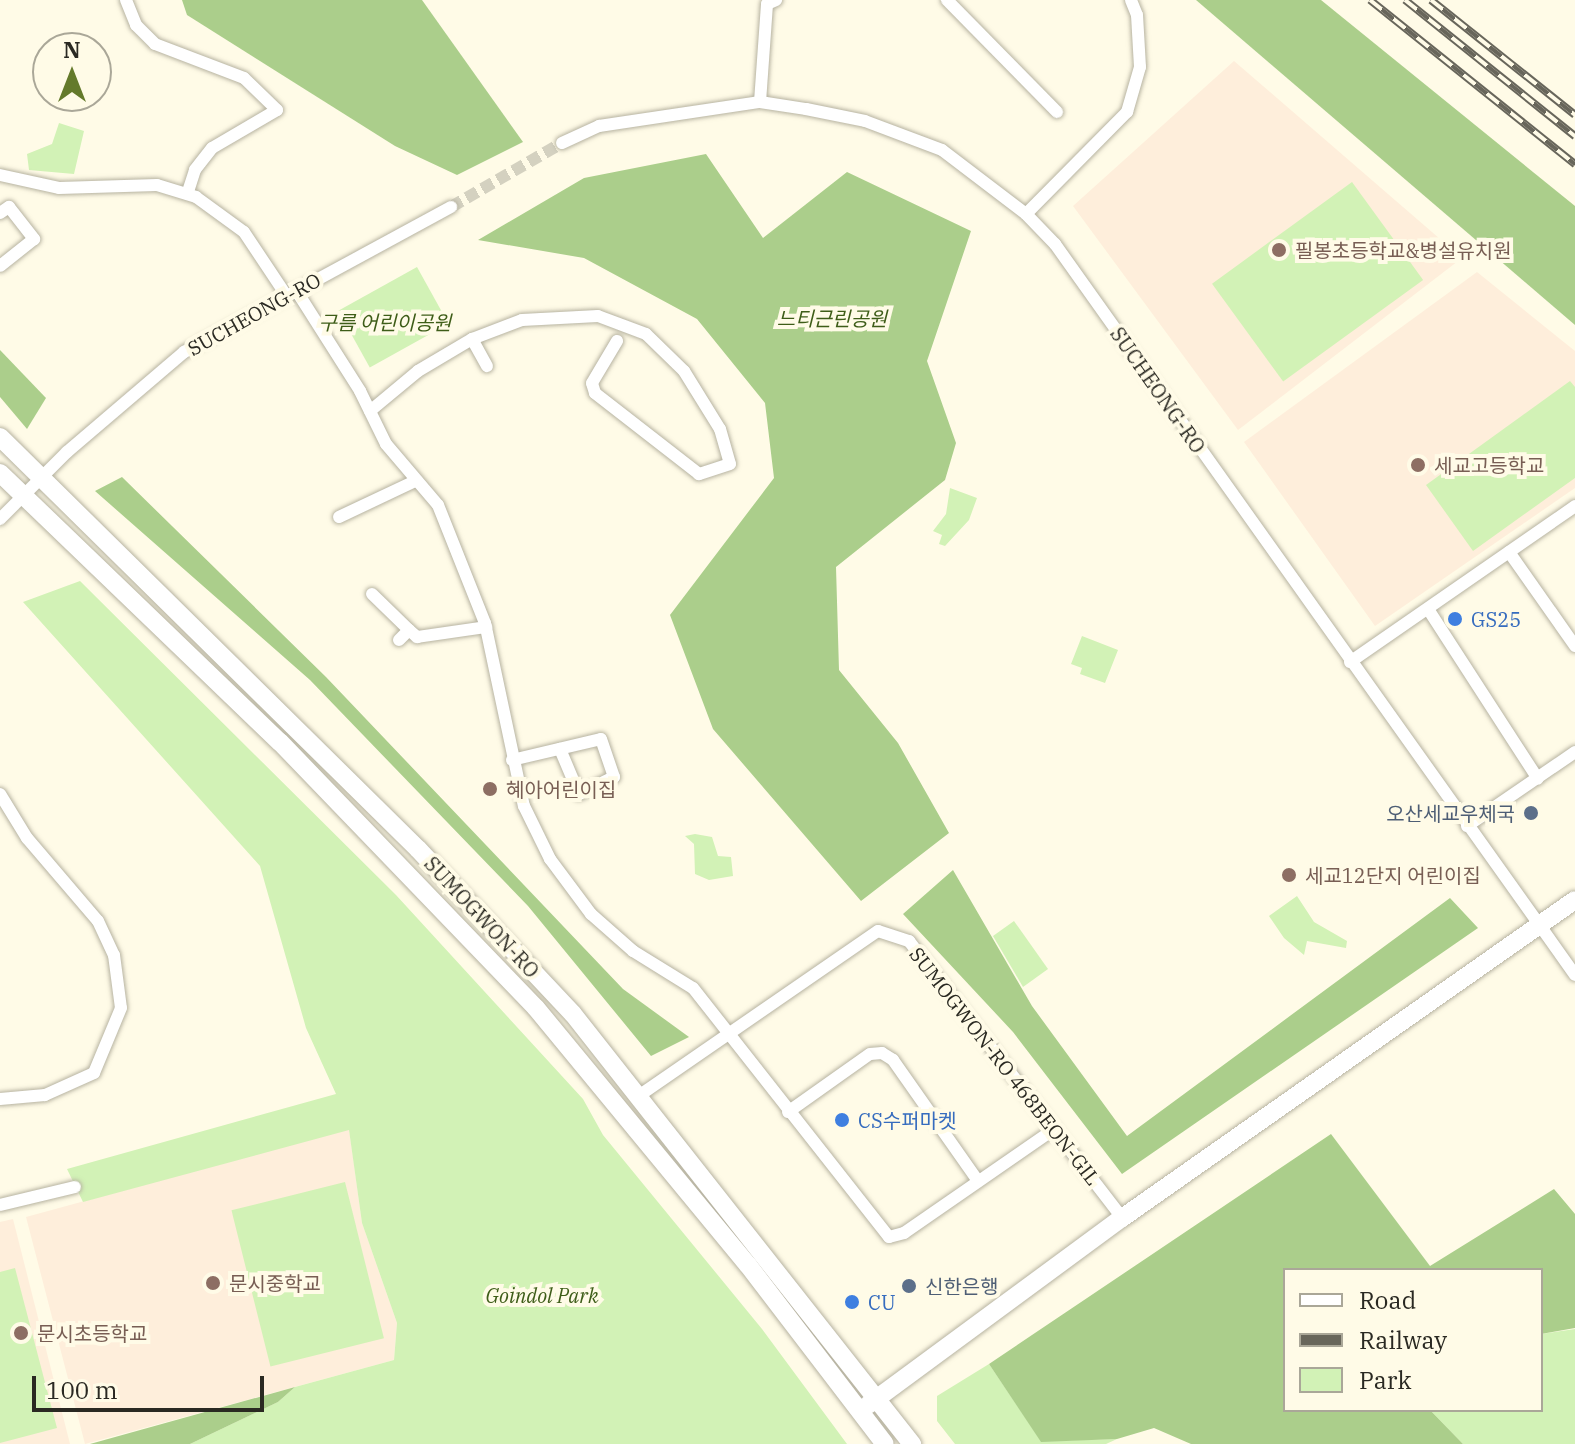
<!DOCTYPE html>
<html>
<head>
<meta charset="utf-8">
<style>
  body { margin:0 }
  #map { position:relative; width:1575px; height:1444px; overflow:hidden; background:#fffbe7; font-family:"IBM Plex Serif","Noto Sans KR",serif }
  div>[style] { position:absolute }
  .education>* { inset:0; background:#feeedb }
  .green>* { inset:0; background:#d2f2b6; transform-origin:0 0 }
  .forest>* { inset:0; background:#abce8b }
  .street-tunnel>* { height:12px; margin-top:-6px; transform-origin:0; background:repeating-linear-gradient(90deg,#d4d1c0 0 12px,transparent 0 18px) }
  .roads { filter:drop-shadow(0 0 2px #b7b3a1) drop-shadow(0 0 2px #b7b3a1) }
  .street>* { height:12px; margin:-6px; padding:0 6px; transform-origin:6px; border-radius:6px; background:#fff }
  .secondary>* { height:18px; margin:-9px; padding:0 9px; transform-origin:9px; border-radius:9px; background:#fff }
  .rail>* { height:8px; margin-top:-4px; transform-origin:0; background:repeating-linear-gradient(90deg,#fffbe7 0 15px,#68665b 0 30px); box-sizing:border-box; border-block:2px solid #68665b }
  .dots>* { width:22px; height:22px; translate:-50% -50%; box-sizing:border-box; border:4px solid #fffbe7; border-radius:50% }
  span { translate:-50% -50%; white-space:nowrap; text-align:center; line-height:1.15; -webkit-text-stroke:8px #fffbe7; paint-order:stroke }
  .education-label { font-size:20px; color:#785e54 }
  .left { translate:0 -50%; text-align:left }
  .street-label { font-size:20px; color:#2a2922 }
  .park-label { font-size:20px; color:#3e5d18; font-style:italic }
  .shop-label { font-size:20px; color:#366cbe }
  .service-label { font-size:20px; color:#4e5e75 }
  .right { translate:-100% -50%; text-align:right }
  .legend { position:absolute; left:1283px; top:1268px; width:260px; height:144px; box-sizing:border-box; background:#fffbe7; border:2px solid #aaa798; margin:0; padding:10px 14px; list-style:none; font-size:24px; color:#2a2922 }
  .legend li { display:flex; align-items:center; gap:16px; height:40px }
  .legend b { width:40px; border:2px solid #aaa798 }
  .north { position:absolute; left:32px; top:32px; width:80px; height:80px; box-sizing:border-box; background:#fffbe7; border:2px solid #aaa798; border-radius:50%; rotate:0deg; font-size:22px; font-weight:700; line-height:32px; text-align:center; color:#2a2922 }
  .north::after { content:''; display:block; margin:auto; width:28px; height:36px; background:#647a2b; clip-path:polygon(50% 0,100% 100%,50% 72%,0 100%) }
  .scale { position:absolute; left:32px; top:1376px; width:232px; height:36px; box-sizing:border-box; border:4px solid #2a2922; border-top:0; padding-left:10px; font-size:24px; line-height:28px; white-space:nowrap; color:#2a2922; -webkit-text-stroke:6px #fffbe7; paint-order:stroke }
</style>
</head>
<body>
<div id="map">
  <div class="education">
    <div style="clip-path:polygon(1234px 61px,1462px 258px,1238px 430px,1073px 206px)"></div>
    <div style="clip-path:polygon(1477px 272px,1575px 351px,1575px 488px,1375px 626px,1244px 442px)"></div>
    <div style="clip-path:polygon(349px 1129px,362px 1223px,397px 1323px,394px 1360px,85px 1444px,26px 1217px)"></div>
    <div style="clip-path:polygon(13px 1219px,70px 1444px,0 1444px,0 1222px)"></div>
  </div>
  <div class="green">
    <div style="clip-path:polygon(59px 123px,84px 131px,74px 174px,29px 170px,27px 154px,52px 144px)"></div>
    <div style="left:1352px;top:182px;width:121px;height:173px;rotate:54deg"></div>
    <div style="left:417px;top:267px;width:65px;height:90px;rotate:61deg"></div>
    <div style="clip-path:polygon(1570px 381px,1575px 387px,1575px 478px,1473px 551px,1426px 485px)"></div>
    <div style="clip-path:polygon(950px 488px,977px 498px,969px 520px,945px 546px,939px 544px,942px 535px,933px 531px,946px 514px)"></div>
    <div style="clip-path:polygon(80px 581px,396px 895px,583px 1099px,603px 1135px,762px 1329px,847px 1444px,190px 1444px,278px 1402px,295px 1387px,394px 1360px,397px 1323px,362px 1223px,349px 1130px,83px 1202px,67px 1169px,336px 1094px,306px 1028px,260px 866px,23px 602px)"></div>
    <div style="clip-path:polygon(1082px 636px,1118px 650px,1105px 683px,1080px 674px,1082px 668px,1071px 664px)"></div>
    <div style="clip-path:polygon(695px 834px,712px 837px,718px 856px,731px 857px,733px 876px,709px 880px,695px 874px,694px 844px,685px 836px)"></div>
    <div style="clip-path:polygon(1297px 896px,1314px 922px,1347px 941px,1346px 948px,1307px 941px,1304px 955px,1284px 938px,1269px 916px)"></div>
    <div style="clip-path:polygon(1014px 921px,1048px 969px,1023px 987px,993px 936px)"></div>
    <div style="left:345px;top:1182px;width:161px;height:117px;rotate:76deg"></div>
    <div style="clip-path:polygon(15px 1268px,57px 1428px,0 1443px,0 1272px)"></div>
    <div style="clip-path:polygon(1575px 1329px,1575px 1444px,1463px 1444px,1430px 1410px,1541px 1410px,1541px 1334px)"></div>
    <div style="clip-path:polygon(989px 1364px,1041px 1441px,1117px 1439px,1106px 1444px,955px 1444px,937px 1421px,937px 1396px)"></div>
  </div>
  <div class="forest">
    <div style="clip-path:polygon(182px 0,422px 0,523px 142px,457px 175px,395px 146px,187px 15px)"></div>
    <div style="clip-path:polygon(1196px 0,1321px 0,1575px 206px,1575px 325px)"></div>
    <div style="clip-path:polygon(706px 154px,763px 238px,847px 172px,971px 231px,927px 361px,956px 443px,945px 480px,836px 567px,839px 670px,898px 743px,949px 833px,861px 901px,713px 729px,670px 615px,774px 478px,765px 403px,697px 319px,584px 258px,478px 240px,584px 178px)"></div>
    <div style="clip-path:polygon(0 350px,46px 398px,27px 429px,0 397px)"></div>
    <div style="clip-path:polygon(122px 477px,326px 677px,623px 989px,689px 1037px,651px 1056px,528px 906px,310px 680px,95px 491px)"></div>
    <div style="clip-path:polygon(953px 870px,1032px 1006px,1127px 1136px,1450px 898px,1478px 928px,1122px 1174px,1013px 1032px,903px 914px)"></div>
    <div style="clip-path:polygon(1331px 1134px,1430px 1266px,1554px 1189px,1575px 1214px,1575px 1328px,1541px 1334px,1541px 1270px,1285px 1270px,1285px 1410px,1430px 1410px,1463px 1444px,1191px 1444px,1154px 1428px,1117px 1439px,1041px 1442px,989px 1364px)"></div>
    <div style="clip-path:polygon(295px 1387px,278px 1402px,190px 1444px,90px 1444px)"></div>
  </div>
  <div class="street-tunnel">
    <div style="left:451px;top:207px;width:128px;rotate:-30deg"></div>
  </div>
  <div class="roads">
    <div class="street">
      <div style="left:126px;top:0;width:27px;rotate:68deg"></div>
      <div style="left:136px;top:25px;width:27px;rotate:45deg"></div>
      <div style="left:155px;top:44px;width:95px;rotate:20.9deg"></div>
      <div style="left:244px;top:78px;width:46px;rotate:44.1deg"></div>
      <div style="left:277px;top:110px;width:75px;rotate:149.7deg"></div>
      <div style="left:212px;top:148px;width:28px;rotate:128deg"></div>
      <div style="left:195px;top:170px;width:25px;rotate:108deg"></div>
      <div style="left:947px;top:0;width:157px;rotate:45.5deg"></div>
      <div style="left:760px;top:102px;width:98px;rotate:-85.9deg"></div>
      <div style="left:767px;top:4px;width:10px;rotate:-24deg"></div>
      <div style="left:562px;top:143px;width:41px;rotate:-24.7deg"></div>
      <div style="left:599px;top:126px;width:163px;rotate:-8.5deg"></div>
      <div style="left:760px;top:102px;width:47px;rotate:8.7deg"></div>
      <div style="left:806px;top:109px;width:60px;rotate:11.5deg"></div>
      <div style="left:865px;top:121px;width:82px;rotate:20.6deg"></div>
      <div style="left:942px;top:150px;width:106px;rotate:37.3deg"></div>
      <div style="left:1026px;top:214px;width:42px;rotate:46deg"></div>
      <div style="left:1055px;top:244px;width:897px;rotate:54.57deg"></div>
      <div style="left:0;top:175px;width:60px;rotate:12.4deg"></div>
      <div style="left:59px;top:188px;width:98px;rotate:-1.8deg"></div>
      <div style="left:157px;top:185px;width:41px;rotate:17.1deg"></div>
      <div style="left:196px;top:197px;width:59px;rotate:36.1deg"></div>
      <div style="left:244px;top:232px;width:76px;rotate:56.3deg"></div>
      <div style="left:0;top:213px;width:11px;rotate:-34deg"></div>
      <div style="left:9px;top:207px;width:41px;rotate:52deg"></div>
      <div style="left:34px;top:239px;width:43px;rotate:141.5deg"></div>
      <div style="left:1026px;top:214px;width:144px;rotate:-45.3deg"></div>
      <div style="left:1127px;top:112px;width:47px;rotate:-73.9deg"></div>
      <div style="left:1140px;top:67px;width:52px;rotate:-93.3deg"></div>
      <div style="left:1137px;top:15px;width:16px;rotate:-112deg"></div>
      <div style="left:296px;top:290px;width:120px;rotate:57.6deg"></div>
      <div style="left:360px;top:391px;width:59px;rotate:63.9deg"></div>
      <div style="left:386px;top:444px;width:80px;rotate:49.6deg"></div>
      <div style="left:438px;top:505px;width:127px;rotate:68.3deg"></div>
      <div style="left:485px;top:623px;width:187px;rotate:78deg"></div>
      <div style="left:524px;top:806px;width:59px;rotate:63.9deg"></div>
      <div style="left:550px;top:859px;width:69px;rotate:53.3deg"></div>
      <div style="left:591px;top:914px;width:56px;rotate:41.4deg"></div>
      <div style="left:633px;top:951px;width:70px;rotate:31.7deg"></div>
      <div style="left:693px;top:988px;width:317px;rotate:51.8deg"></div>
      <div style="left:889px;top:1237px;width:16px;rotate:-15deg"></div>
      <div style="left:904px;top:1233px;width:183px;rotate:-34.7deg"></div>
      <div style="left:472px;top:339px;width:53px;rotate:-20.8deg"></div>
      <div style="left:522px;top:320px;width:76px;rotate:-3deg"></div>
      <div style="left:598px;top:316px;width:51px;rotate:20.6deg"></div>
      <div style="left:646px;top:334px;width:53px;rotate:44.2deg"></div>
      <div style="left:684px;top:371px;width:68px;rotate:58.2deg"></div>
      <div style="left:720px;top:429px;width:36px;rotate:74deg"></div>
      <div style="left:730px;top:464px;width:33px;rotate:162deg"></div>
      <div style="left:699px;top:474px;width:132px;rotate:-142.1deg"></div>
      <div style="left:595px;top:393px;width:10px;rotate:-107deg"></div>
      <div style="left:592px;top:383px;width:49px;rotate:-59.2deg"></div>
      <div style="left:370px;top:411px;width:62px;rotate:-39.8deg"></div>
      <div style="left:418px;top:371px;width:63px;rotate:-30.7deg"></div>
      <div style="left:472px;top:339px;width:31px;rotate:61deg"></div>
      <div style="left:339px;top:517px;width:84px;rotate:-25.3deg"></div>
      <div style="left:0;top:519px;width:95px;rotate:-45deg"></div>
      <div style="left:67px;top:452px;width:154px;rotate:-40.5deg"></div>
      <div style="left:184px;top:352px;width:304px;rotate:-28.5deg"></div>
      <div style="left:1509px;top:552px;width:115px;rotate:54.9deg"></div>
      <div style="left:372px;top:594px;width:52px;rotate:44.2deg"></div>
      <div style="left:1428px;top:609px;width:202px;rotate:57.1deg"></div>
      <div style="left:399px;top:640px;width:14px;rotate:-45deg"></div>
      <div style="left:409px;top:630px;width:11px;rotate:41deg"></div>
      <div style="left:417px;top:637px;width:70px;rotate:-8.2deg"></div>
      <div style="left:1350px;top:662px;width:274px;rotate:-34.7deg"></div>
      <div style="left:512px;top:760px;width:91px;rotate:-13.3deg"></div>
      <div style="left:601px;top:739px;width:40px;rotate:71.1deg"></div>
      <div style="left:614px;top:777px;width:39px;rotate:154deg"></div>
      <div style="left:579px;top:794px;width:49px;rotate:-112.9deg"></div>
      <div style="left:0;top:794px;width:52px;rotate:58.5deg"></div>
      <div style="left:27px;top:838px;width:109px;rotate:49.5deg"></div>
      <div style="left:98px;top:921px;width:38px;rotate:65deg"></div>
      <div style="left:114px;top:955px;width:53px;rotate:82.5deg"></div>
      <div style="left:121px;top:1008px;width:70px;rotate:112.6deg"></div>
      <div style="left:94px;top:1073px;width:54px;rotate:155.8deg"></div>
      <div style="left:45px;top:1095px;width:45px;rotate:174.9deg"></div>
      <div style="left:1467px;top:826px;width:131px;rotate:-34.4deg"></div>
      <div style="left:640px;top:1095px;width:289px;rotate:-34.6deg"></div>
      <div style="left:878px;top:931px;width:33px;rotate:18deg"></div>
      <div style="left:909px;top:941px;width:349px;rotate:52.4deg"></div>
      <div style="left:788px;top:1112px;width:100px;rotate:-35.3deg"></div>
      <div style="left:870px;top:1054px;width:12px;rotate:-5deg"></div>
      <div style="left:882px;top:1053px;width:13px;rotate:32deg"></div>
      <div style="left:893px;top:1060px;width:148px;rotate:54.9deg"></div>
      <div style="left:0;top:1205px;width:77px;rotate:-13.5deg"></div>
    </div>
    <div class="secondary">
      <div style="left:0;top:437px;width:587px;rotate:44.59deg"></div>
      <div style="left:418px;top:849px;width:226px;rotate:46.8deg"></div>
      <div style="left:573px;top:1014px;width:548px;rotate:51.75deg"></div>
      <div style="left:0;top:473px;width:388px;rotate:43.9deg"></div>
      <div style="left:280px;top:742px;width:369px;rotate:46.1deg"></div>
      <div style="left:536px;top:1008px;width:333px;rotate:50.5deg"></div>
      <div style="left:748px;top:1265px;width:225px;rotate:52.6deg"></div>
      <div style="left:868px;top:1405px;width:315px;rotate:-36.4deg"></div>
      <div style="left:1122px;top:1218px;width:553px;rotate:-35.07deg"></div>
    </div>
  </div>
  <div class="rail">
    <div style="left:1370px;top:0;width:263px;rotate:38.7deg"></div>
    <div style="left:1405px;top:0;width:218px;rotate:38.7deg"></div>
    <div style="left:1431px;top:0;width:184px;rotate:38.6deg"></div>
  </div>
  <div class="dots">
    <div style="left:1279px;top:250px;background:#8d6e63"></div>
    <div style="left:1418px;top:465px;background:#8d6e63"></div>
    <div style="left:1455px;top:619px;background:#3f7fe0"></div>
    <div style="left:490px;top:789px;background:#8d6e63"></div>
    <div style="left:1531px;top:813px;background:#5c6f8a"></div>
    <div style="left:1289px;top:875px;background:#8d6e63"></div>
    <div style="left:842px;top:1120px;background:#3f7fe0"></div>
    <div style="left:213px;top:1283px;background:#8d6e63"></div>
    <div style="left:909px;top:1286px;background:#5c6f8a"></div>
    <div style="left:852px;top:1302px;background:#3f7fe0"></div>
    <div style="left:21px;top:1333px;background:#8d6e63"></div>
  </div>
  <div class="education-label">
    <span class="left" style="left:1295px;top:250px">필봉초등학교&amp;병설유치원</span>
    <span class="left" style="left:1434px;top:465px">세교고등학교</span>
    <span class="left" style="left:506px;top:789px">혜아어린이집</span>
    <span class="left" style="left:1305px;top:875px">세교12단지 어린이집</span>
    <span class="left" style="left:229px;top:1283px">문시중학교</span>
    <span class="left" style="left:37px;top:1333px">문시초등학교</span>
  </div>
  <div class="street-label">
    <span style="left:254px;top:314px;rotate:-29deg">SUCHEONG-RO</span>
    <span style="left:1158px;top:390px;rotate:55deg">SUCHEONG-RO</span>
    <span style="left:482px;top:917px;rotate:47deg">SUMOGWON-RO</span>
    <span style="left:1005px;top:1066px;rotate:52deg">SUMOGWON-RO 468BEON-GIL</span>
  </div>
  <div class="park-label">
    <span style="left:832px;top:318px">느티근린공원</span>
    <span style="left:385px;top:322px">구름 어린이공원</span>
    <span style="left:542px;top:1295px">Goindol Park</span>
  </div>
  <div class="shop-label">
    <span class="left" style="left:1471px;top:619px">GS25</span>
    <span class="left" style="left:858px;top:1120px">CS수퍼마켓</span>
    <span class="left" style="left:868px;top:1302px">CU</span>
  </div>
  <div class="service-label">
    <span class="right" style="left:1515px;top:813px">오산세교우체국</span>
    <span class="left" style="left:925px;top:1286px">신한은행</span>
  </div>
  <ul class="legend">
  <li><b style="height:10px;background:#fff"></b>Road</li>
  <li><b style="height:10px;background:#68665b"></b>Railway</li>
  <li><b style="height:22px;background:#d2f2b6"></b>Park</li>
  </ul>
  <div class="north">N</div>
  <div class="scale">100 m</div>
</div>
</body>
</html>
